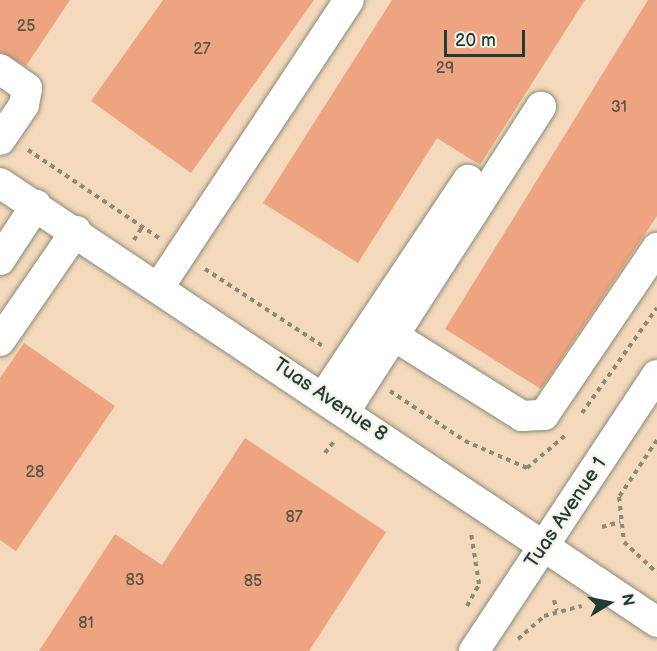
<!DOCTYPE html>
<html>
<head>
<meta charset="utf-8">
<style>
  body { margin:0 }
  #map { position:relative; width:657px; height:651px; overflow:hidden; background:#f4d9bc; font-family:"Balsamiq Sans",sans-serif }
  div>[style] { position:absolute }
  .building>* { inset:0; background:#eea480 }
  .path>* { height:4px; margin-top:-2px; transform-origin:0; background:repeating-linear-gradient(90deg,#8a8b78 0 4.5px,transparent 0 9px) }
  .roads { filter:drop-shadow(0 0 2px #8a8b78) drop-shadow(0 0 2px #8a8b78) }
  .minor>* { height:30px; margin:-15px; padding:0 15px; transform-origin:15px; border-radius:15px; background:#fff }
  span { translate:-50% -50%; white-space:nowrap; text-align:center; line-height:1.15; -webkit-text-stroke:5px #f7f3e8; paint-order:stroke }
  .number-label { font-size:16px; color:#535747 }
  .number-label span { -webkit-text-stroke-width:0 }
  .street-label { font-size:20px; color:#1f3d34 }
  .north { position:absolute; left:579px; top:573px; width:60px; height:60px; -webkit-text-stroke:4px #f7f3e8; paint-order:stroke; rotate:80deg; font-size:16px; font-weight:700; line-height:24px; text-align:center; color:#1f3d34 }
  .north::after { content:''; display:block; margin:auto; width:21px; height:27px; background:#1f3d34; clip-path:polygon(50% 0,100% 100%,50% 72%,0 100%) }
  .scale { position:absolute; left:444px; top:30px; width:81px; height:27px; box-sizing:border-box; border:3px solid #1f3d34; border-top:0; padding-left:8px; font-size:18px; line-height:21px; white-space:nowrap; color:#1f3d34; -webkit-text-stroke:4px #f7f3e8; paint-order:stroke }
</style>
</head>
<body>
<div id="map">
  <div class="building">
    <div style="clip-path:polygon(0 0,70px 0,26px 66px,0 52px)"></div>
    <div style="clip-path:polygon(163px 0,314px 0,191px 173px,91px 101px)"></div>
    <div style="clip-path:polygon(392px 0,585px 0,480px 165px,437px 138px,358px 263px,263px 203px)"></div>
    <div style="clip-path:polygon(648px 0,657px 0,657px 216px,541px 389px,445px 329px)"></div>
    <div style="clip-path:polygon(24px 343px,115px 406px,16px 551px,0 540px,0 378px)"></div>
    <div style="clip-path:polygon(245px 438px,386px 532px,309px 651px,39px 651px,115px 534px,162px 565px)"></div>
  </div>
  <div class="path">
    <div style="left:28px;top:150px;width:158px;rotate:33.9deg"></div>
    <div style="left:134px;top:240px;width:15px;rotate:-58deg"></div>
    <div style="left:205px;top:269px;width:142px;rotate:33.2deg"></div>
    <div style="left:390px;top:391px;width:90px;rotate:33.7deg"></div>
    <div style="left:465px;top:441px;width:68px;rotate:23.5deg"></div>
    <div style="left:527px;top:468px;width:52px;rotate:-40.4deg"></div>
    <div style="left:582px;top:413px;width:129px;rotate:-54.5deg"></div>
    <div style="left:657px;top:440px;width:69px;rotate:123.7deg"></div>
    <div style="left:619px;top:497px;width:45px;rotate:83.7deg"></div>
    <div style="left:624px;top:542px;width:45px;rotate:43.2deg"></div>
    <div style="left:325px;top:453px;width:16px;rotate:-52deg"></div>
    <div style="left:602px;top:527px;width:19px;rotate:-16deg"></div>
    <div style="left:554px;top:600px;width:11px;rotate:75deg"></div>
    <div style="left:467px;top:606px;width:25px;rotate:-61deg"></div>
    <div style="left:479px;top:584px;width:52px;rotate:-98.9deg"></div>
    <div style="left:518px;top:639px;width:35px;rotate:-41deg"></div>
    <div style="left:544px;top:616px;width:39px;rotate:-15deg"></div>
  </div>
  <div class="roads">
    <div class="minor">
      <div style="left:0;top:69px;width:33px;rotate:35deg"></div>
      <div style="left:27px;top:88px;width:17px;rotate:100deg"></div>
      <div style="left:24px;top:105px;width:42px;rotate:124.4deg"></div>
      <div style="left:0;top:183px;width:790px;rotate:33.75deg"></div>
      <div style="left:0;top:260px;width:66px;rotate:-56.8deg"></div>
      <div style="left:159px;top:287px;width:344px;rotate:-56.5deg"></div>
      <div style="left:394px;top:336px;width:151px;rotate:32deg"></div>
      <div style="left:522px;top:416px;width:22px;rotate:-3deg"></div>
      <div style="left:544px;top:415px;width:202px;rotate:-55.9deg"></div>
      <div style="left:0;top:341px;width:134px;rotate:-55.4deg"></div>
      <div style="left:324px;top:396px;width:260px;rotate:-56.3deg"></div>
      <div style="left:345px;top:411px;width:362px;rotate:-57.2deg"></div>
      <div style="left:474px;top:651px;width:331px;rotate:-56.5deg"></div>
    </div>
  </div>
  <div class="number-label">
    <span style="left:26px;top:27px">25</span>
    <span style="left:202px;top:50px">27</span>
    <span style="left:445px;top:69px">29</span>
    <span style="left:619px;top:108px">31</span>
    <span style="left:35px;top:473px">28</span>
    <span style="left:294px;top:518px">87</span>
    <span style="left:135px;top:581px">83</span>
    <span style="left:253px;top:582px">85</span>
    <span style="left:86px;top:624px">81</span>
  </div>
  <div class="street-label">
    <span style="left:330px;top:400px;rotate:34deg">Tuas Avenue 8</span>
    <span style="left:566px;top:513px;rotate:-56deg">Tuas Avenue 1</span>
  </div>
  <div class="north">N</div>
  <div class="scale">20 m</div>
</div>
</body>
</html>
